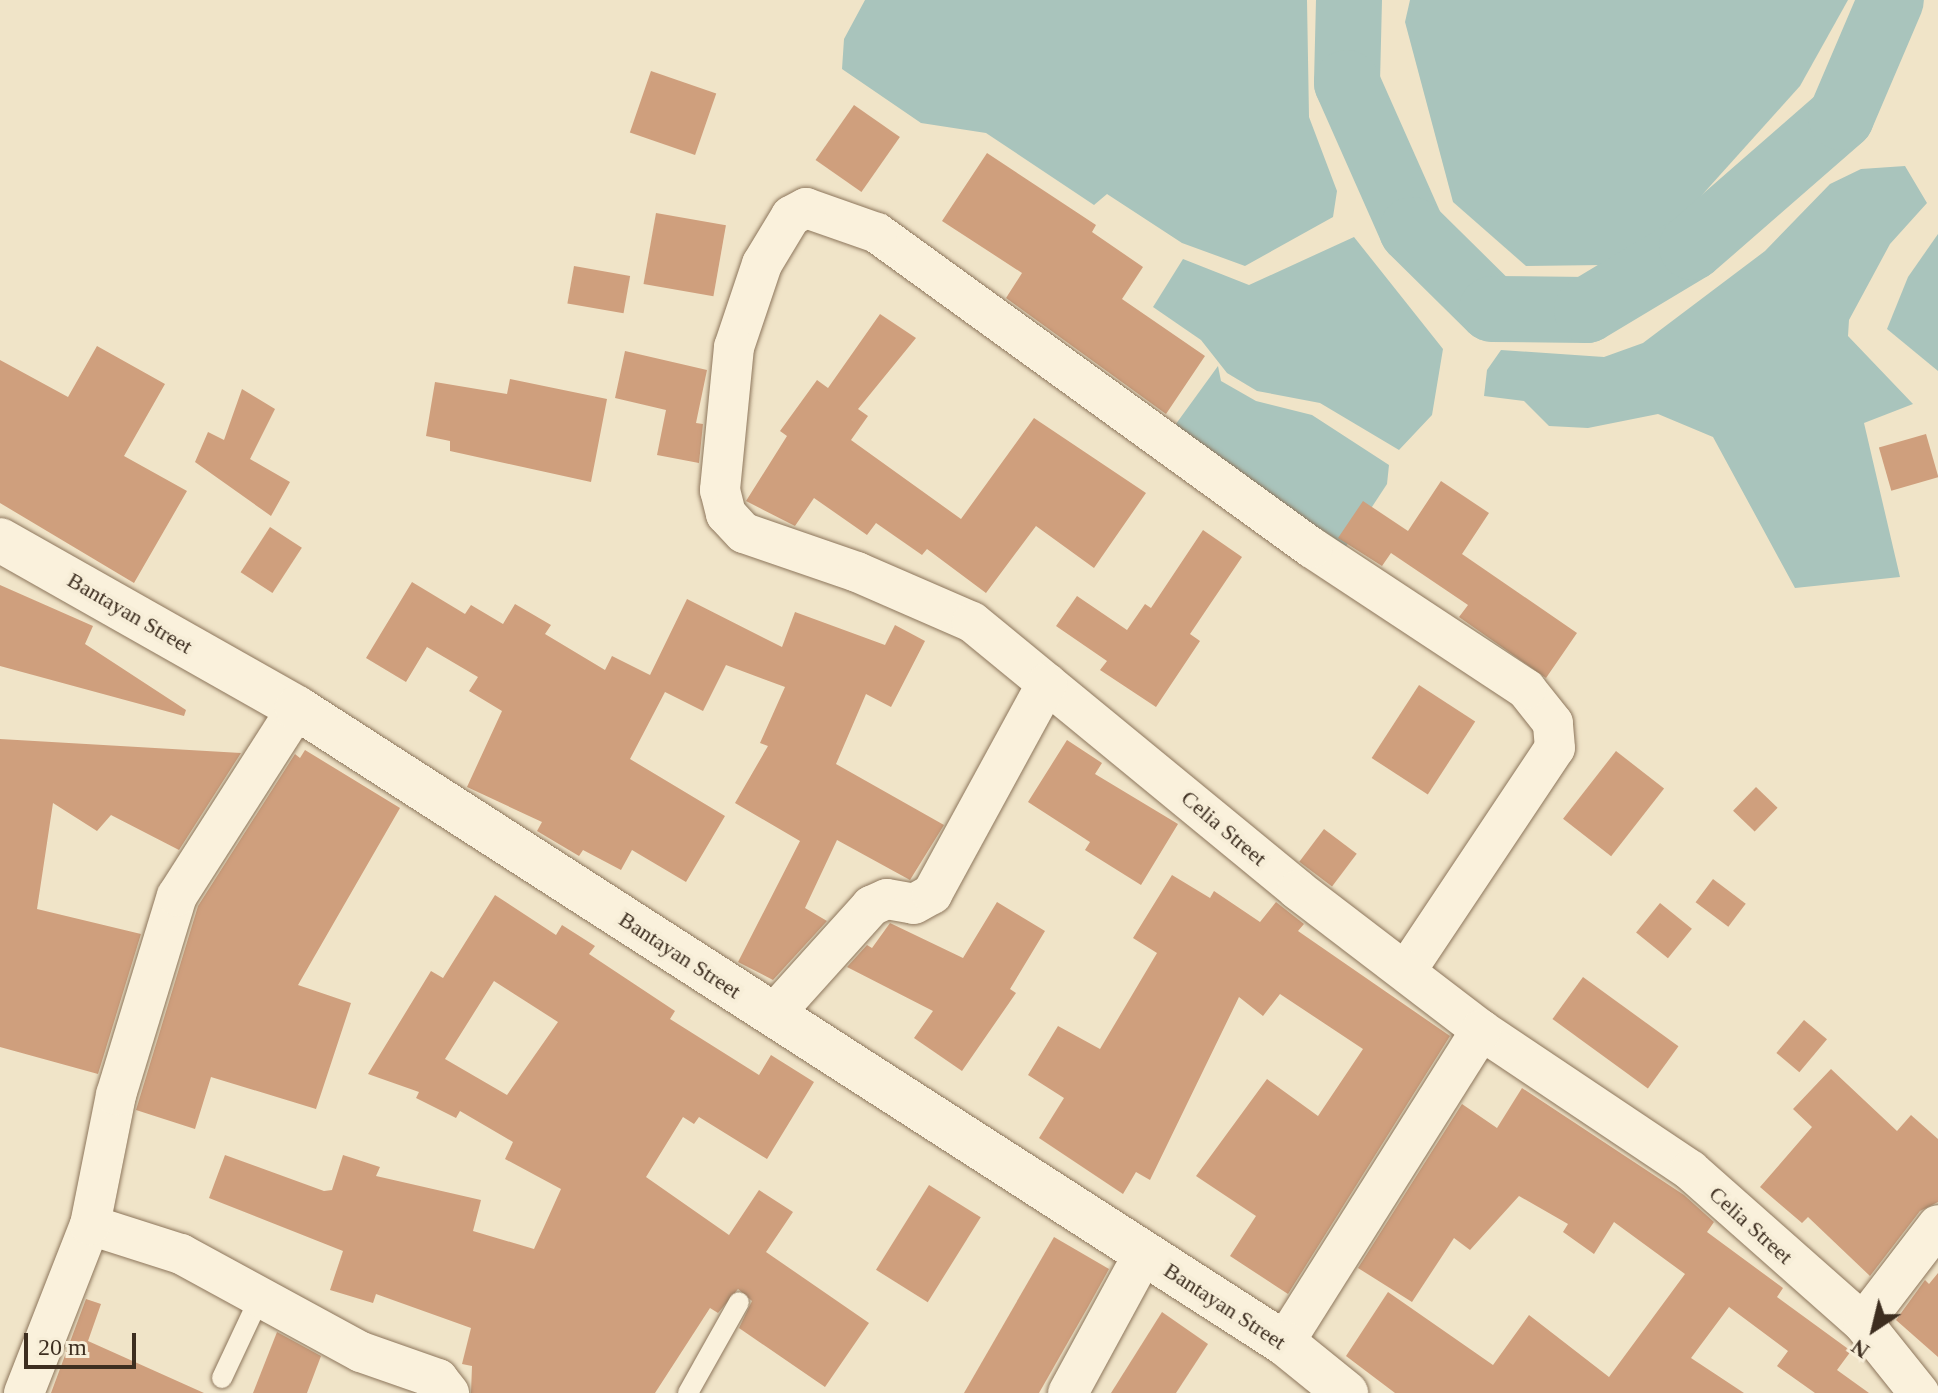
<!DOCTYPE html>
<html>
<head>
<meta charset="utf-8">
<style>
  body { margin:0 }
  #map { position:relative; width:1938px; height:1393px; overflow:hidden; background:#f0e4c8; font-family:"Times New Roman",serif }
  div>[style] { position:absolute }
  .water>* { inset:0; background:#a9c4bc }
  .river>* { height:66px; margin:-33px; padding:0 33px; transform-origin:33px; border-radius:33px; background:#a9c4bc }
  .building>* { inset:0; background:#cf9f7d; transform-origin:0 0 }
  .roads { filter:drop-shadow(0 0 2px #8d765c) drop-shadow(0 0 2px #8d765c) }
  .service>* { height:20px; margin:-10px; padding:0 10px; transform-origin:10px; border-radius:10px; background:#faf1dc }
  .minor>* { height:40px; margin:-20px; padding:0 20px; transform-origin:20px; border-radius:20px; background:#faf1dc }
  .secondary>* { height:44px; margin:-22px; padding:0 22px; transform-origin:22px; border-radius:22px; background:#faf1dc }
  span { translate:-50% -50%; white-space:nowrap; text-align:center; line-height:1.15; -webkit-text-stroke:8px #f7eed8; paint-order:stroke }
  .street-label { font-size:22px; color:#3d2e20 }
  .north { position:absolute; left:1834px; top:1289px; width:80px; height:80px; -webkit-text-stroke:6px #f7eed8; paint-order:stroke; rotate:215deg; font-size:22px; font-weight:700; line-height:32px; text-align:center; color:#3d2e20 }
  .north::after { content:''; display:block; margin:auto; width:28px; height:36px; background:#3d2e20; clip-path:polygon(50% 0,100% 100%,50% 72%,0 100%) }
  .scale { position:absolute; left:24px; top:1333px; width:112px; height:36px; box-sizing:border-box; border:4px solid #3d2e20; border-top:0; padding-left:10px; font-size:24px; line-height:28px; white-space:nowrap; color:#3d2e20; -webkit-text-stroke:6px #f7eed8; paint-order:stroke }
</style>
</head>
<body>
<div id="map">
  <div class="water">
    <div style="clip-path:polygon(865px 0,1307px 0,1309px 117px,1337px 191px,1333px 217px,1245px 266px,1182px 243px,1107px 194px,1094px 205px,986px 133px,921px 123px,842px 69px,844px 39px)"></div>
    <div style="clip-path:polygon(1410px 0,1848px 0,1800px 86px,1675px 225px,1603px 265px,1526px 266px,1453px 202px,1405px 22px)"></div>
    <div style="clip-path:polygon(1905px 166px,1927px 203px,1890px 244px,1849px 320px,1848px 336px,1913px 404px,1864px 423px,1900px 577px,1795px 588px,1713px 437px,1658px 414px,1588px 428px,1549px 426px,1524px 401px,1484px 396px,1487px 370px,1501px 350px,1604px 357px,1643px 343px,1765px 251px,1830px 184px,1861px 169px)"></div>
    <div style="clip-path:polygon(1938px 234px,1938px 371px,1887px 329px,1908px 277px)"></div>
    <div style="clip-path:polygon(1354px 237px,1443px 349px,1432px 415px,1399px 450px,1320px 403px,1257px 391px,1227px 373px,1201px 340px,1153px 307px,1183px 259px,1249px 285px)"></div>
    <div style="clip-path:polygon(1218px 366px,1221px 381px,1256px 401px,1312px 415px,1389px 465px,1387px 484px,1345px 548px,1173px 428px)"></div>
  </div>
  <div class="river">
    <div style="left:1349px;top:0;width:83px;rotate:91.4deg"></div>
    <div style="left:1347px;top:83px;width:161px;rotate:66.1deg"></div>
    <div style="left:1412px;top:230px;width:112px;rotate:44.6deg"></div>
    <div style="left:1492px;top:309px;width:95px;rotate:0.6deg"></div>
    <div style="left:1587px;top:310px;width:122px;rotate:-31deg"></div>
    <div style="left:1692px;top:247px;width:198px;rotate:-41.1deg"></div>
    <div style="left:1841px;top:117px;width:127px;rotate:-66.9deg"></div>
  </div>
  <div class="building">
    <div style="left:651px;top:71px;width:69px;height:65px;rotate:19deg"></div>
    <div style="left:854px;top:105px;width:56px;height:67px;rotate:35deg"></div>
    <div style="clip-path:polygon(987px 153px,1096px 225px,1092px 232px,1143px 267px,1122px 299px,1205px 356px,1166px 414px,1006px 298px,1022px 273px,942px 221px)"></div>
    <div style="left:656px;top:213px;width:71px;height:72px;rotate:10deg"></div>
    <div style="left:574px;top:266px;width:57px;height:38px;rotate:10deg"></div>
    <div style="clip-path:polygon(880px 314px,916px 338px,858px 409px,868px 416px,851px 440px,961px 519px,1034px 418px,1146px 493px,1094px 568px,1036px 526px,986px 593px,927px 549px,922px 555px,876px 523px,867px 535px,814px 498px,795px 526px,746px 501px,787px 436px,780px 431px,817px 380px,828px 388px)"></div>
    <div style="clip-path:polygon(97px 346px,165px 384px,124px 456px,187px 491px,134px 583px,0 503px,0 360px,68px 397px)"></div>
    <div style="clip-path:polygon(625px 351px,707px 370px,696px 423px,703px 424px,699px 463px,657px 455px,666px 410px,615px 398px)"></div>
    <div style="clip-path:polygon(510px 379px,607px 399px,591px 482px,450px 451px,450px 441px,426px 436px,435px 382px,507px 394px)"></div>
    <div style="clip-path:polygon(242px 389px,275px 409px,250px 459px,290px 482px,271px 516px,195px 462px,208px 432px,224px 440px)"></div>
    <div style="left:1926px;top:434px;width:45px;height:49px;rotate:74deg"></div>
    <div style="clip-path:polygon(1441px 481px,1489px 513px,1462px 554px,1577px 633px,1546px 678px,1459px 617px,1468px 605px,1391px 553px,1382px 566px,1338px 538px,1363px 501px,1408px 531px)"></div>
    <div style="left:270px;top:527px;width:38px;height:54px;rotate:33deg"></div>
    <div style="clip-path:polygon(1203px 530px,1242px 557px,1190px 634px,1200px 641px,1156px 707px,1100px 670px,1107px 661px,1056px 626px,1077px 596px,1127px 630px,1145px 604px,1151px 608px)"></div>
    <div style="clip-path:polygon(412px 582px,465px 614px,471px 605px,503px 624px,515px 604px,551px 625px,545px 634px,605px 670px,612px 656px,650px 675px,687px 599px,782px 647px,795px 612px,885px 645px,895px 625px,925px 641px,891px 707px,866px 694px,836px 764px,944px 825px,910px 880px,837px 840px,805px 908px,827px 921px,773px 980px,738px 962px,800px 841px,735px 803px,768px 746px,760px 743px,785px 687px,726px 665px,703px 711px,665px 692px,630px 759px,725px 816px,686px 882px,632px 850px,621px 870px,583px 850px,579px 856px,537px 831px,542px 822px,467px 787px,502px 711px,469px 691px,478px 677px,427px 647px,406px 682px,366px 658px)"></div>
    <div style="clip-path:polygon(0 585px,93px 626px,85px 644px,186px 710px,184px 716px,0 666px)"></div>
    <div style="left:1419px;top:685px;width:67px;height:87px;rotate:33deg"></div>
    <div style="clip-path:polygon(0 739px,241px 753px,179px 850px,111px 815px,97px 831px,53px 803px,37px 909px,141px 934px,98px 1074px,0 1047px)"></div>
    <div style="clip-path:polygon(1067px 740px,1102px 763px,1095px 774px,1178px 824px,1141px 885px,1085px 850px,1090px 842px,1028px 802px)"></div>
    <div style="clip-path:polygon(305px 750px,400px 808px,298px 985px,351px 1003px,316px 1109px,211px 1077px,195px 1129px,136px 1110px,198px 906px,295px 754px,300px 758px)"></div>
    <div style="left:1616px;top:751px;width:61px;height:86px;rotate:38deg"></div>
    <div style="left:1756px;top:787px;width:30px;height:33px;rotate:44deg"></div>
    <div style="left:1324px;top:829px;width:41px;height:41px;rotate:37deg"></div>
    <div style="clip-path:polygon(1172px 875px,1210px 898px,1214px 891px,1260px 922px,1276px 902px,1304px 924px,1298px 931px,1450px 1036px,1288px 1294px,1230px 1256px,1256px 1216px,1196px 1176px,1267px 1079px,1318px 1116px,1363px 1049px,1280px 994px,1263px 1016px,1239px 997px,1150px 1180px,1136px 1172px,1123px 1194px,1039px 1138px,1064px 1098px,1028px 1075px,1058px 1026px,1100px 1049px,1157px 953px,1133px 938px)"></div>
    <div style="left:1713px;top:879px;width:41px;height:29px;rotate:37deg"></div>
    <div style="clip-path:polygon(evenodd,495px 895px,556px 935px,562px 925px,595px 946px,589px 954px,675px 1011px,670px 1019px,759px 1075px,771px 1055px,814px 1082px,767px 1159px,699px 1117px,694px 1124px,683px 1117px,646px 1177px,729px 1235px,759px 1190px,793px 1212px,766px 1252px,869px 1323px,825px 1387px,739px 1328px,752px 1301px,738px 1289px,718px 1313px,710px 1308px,655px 1393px,471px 1393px,472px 1366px,462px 1364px,471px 1328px,376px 1294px,373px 1303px,330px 1290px,343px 1251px,209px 1198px,225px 1155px,324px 1191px,332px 1190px,343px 1155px,380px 1167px,376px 1176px,481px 1200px,473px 1231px,534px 1249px,561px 1189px,505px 1159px,513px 1142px,460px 1111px,456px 1118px,416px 1098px,419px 1092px,368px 1074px,431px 971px,443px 978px,495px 895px,494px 981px,558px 1022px,507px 1095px,445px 1059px,494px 981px)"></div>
    <div style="clip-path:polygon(997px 902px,1045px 931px,1010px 989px,1016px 993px,962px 1071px,914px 1038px,933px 1011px,847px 967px,867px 945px,872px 948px,890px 923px,963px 958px)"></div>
    <div style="left:1660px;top:903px;width:41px;height:38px;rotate:39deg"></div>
    <div style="left:1583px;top:977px;width:118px;height:52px;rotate:36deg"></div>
    <div style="left:1804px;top:1020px;width:30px;height:43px;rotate:40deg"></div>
    <div style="clip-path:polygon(1831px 1069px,1897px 1131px,1911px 1115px,1938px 1139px,1938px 1202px,1920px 1211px,1870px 1276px,1808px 1217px,1802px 1223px,1760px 1187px,1812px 1127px,1793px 1109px)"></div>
    <div style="clip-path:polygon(1522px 1088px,1684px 1195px,1714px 1222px,1707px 1232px,1783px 1288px,1777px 1297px,1851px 1351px,1837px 1370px,1869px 1393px,1815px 1393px,1777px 1366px,1788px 1351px,1729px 1307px,1691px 1358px,1744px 1393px,1395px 1393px,1346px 1356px,1388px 1292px,1493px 1365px,1529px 1315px,1609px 1377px,1685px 1274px,1614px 1222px,1594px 1254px,1563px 1232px,1568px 1224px,1519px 1196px,1470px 1250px,1454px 1238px,1412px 1302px,1358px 1268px,1462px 1104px,1497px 1128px)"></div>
    <div style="left:929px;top:1185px;width:61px;height:100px;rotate:32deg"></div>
    <div style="clip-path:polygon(1054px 1237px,1109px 1269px,1088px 1307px,1039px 1393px,964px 1393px)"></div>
    <div style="clip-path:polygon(1938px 1273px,1938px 1357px,1896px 1320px,1925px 1280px,1929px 1284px)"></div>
    <div style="clip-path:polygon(86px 1299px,101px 1304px,88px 1341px,204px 1393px,51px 1393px)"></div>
    <div style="clip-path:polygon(1162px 1312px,1208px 1344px,1176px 1393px,1111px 1393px)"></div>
    <div style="clip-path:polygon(277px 1332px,321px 1356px,307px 1393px,253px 1393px)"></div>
  </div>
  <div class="roads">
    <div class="service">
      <div style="left:222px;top:1378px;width:87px;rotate:-64.9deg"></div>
      <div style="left:688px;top:1393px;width:104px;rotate:-60.7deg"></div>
    </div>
    <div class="minor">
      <div style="left:1406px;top:971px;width:268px;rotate:-56.3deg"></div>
      <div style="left:1555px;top:748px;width:25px;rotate:-95deg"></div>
      <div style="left:1553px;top:723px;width:43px;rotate:-128.5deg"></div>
      <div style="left:1526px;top:689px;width:256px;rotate:-146.6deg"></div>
      <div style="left:1312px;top:548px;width:537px;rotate:-144.09deg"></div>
      <div style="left:877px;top:233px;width:75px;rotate:-160.6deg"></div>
      <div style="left:806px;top:208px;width:17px;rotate:152deg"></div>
      <div style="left:791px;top:216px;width:56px;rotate:121.1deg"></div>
      <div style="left:762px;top:264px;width:88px;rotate:108.6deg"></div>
      <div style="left:734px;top:347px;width:144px;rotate:95.6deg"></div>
      <div style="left:720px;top:490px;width:25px;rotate:76deg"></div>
      <div style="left:726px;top:514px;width:26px;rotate:47deg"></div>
      <div style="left:744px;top:533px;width:120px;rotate:19deg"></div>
      <div style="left:857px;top:572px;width:125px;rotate:23.5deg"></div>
      <div style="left:972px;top:622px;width:422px;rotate:39.4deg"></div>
      <div style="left:1298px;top:890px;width:230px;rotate:37.4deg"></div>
      <div style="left:1481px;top:1030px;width:252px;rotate:33.8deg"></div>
      <div style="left:1690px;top:1170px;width:231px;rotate:41.5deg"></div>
      <div style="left:1863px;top:1323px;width:90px;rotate:51.3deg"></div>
      <div style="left:773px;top:1015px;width:147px;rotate:-48deg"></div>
      <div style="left:871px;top:906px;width:17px;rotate:-24deg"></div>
      <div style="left:887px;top:899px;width:27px;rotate:10deg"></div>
      <div style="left:914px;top:904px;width:21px;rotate:-29deg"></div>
      <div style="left:932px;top:894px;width:240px;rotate:-61.4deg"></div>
      <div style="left:90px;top:1225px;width:96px;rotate:17.7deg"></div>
      <div style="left:181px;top:1254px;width:205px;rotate:28.6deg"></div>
      <div style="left:361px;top:1352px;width:82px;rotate:19.3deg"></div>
      <div style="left:438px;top:1379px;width:18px;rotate:52deg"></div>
      <div style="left:1863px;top:1323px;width:123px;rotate:-52.6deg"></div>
      <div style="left:1284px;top:1343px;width:370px;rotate:-57.8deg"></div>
      <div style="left:24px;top:1393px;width:180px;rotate:-68.6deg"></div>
      <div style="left:90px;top:1225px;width:133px;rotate:-78.7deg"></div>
      <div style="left:116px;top:1095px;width:208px;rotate:-73deg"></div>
      <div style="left:177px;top:896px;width:223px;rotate:-57.4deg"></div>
      <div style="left:1068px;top:1393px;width:159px;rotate:-61.5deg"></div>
    </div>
    <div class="secondary">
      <div style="left:0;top:540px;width:341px;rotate:29.5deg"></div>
      <div style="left:297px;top:708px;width:1174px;rotate:32.76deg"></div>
      <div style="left:1284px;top:1343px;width:80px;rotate:38.9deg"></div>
    </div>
  </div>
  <div class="street-label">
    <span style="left:130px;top:613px;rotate:30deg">Bantayan Street</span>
    <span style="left:1224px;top:828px;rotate:40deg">Celia Street</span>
    <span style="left:680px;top:955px;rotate:33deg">Bantayan Street</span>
    <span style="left:1751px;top:1225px;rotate:42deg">Celia Street</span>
    <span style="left:1225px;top:1306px;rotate:33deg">Bantayan Street</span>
  </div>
  <div class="north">N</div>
  <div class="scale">20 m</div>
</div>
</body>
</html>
